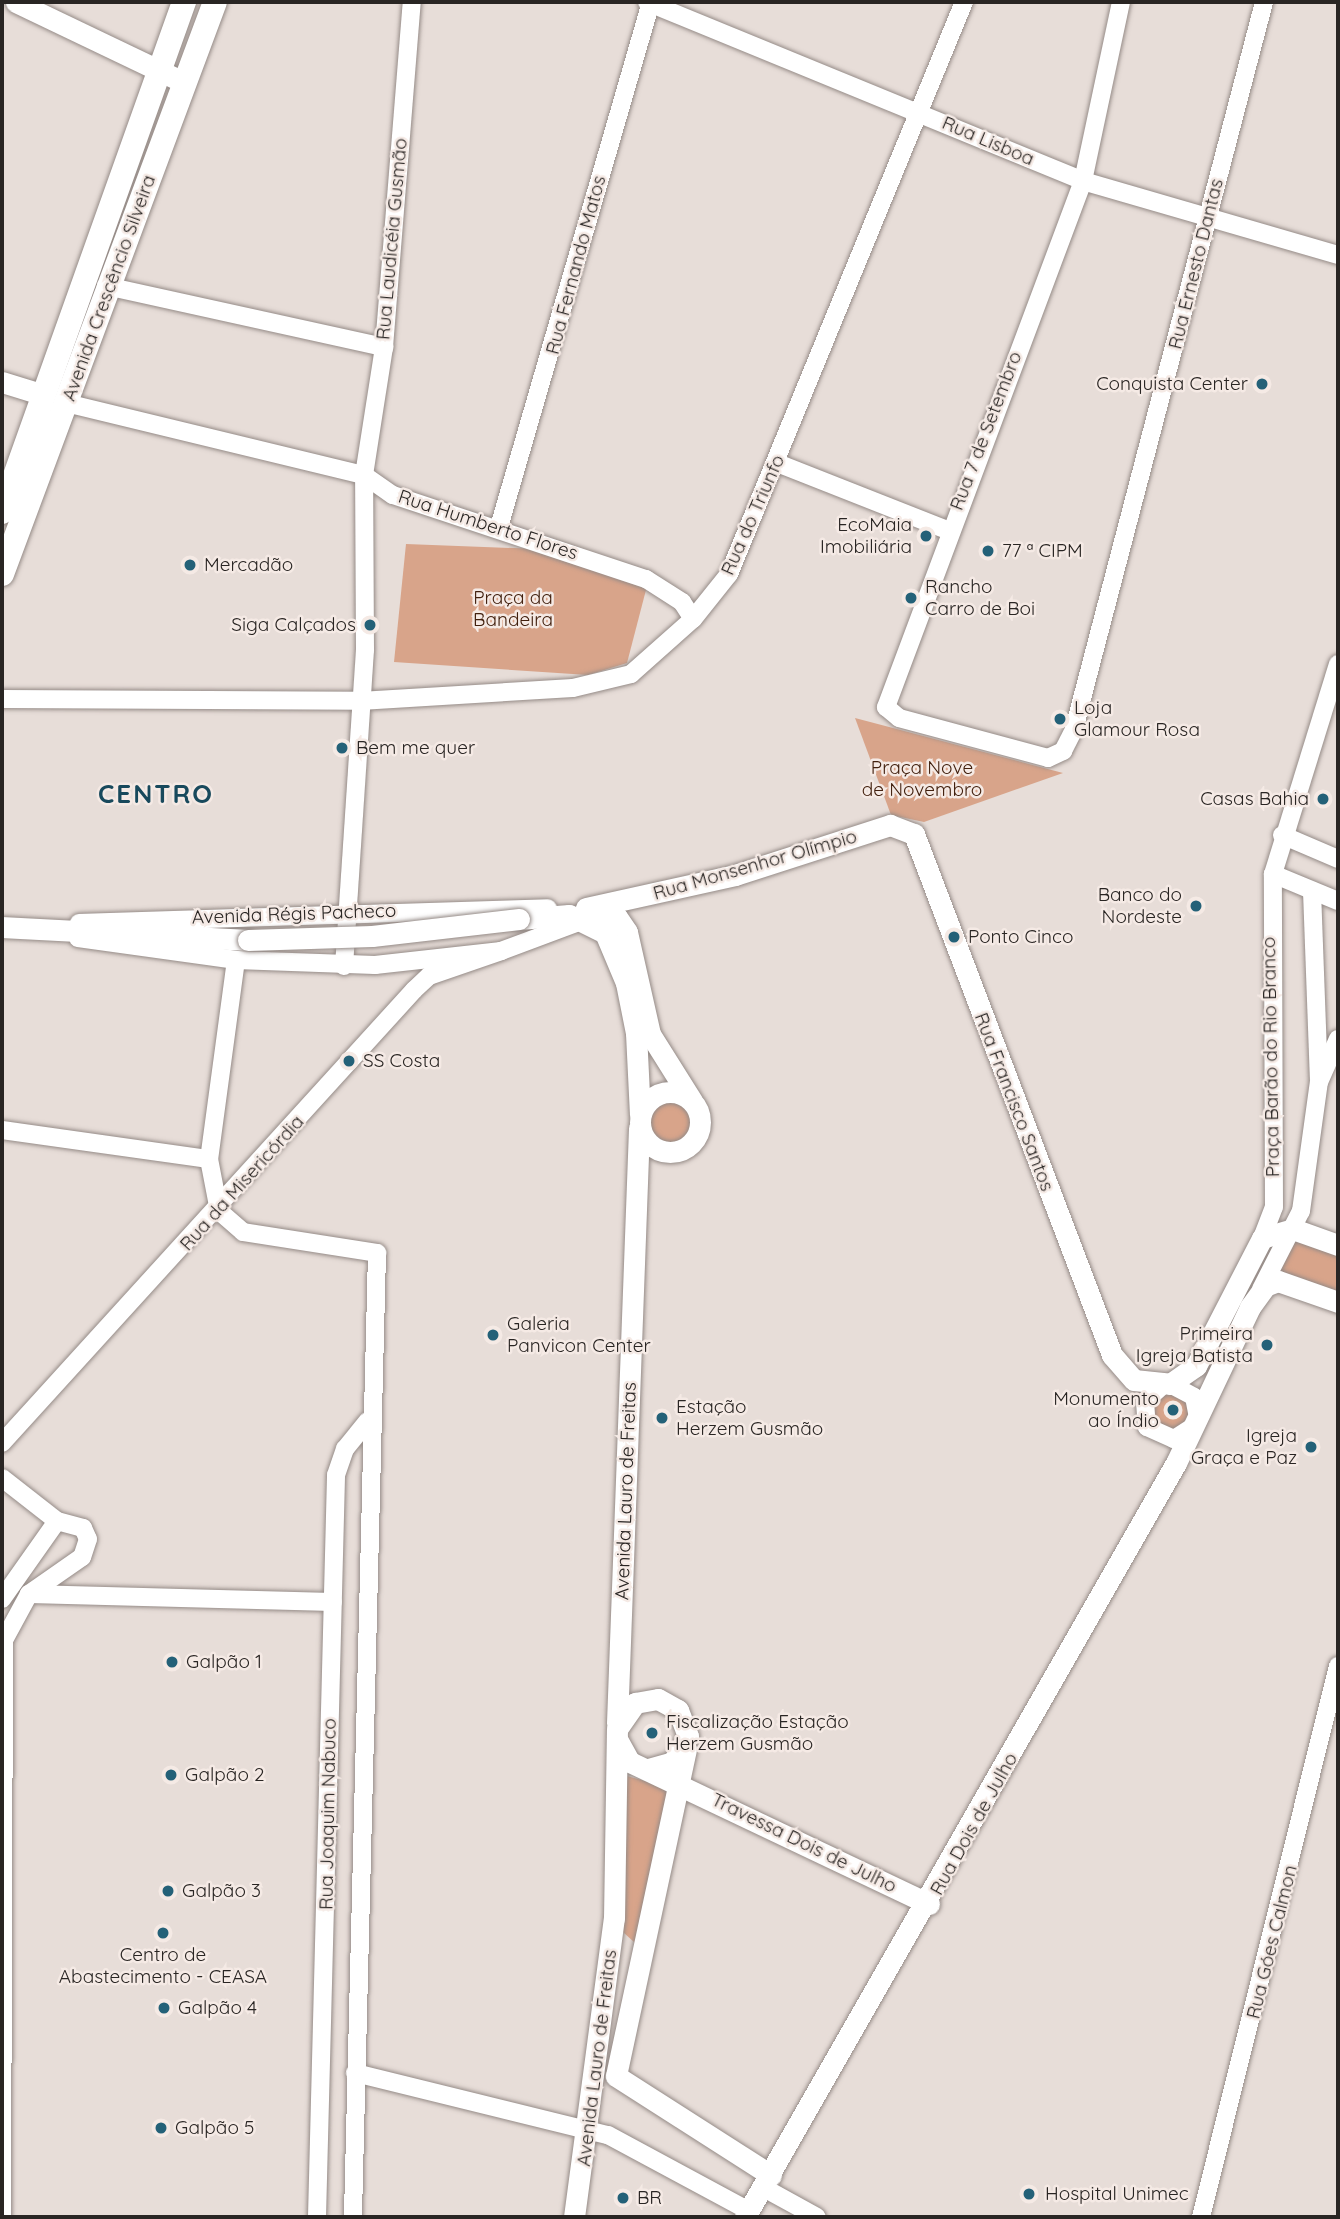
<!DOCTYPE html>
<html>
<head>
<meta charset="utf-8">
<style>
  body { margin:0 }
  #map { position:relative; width:1340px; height:2219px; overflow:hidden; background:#e7ddd8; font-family:Quicksand,sans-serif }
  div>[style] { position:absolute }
  .green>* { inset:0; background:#d8a48a }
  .round { border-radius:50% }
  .roads { filter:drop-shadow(0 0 2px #958b87) drop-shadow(0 0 2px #958b87) }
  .minor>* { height:18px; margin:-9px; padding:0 9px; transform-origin:9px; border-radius:9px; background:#fff }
  .tertiary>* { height:21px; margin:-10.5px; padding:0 10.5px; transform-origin:10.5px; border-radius:10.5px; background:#fff }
  .tertiary>.ring { margin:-10.5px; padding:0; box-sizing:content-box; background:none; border:21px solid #fff; border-radius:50% }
  .secondary>* { height:24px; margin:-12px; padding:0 12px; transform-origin:12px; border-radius:12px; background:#fff }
  .bridges { filter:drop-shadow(0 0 2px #958b87) drop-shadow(0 0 2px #958b87) }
  .tertiary-bridge>* { height:21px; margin:-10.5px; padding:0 10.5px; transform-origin:10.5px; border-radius:10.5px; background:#fff }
  .dots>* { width:19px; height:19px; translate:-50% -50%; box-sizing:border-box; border:4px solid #f5eae5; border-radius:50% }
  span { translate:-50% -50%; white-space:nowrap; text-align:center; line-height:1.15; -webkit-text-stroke:5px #f5eae5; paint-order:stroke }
  .street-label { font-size:19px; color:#292523 }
  .poi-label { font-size:19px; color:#292523 }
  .right { translate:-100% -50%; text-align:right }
  .left { translate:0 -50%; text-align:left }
  .park-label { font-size:19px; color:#42200e }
  .district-label { font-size:26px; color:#18495c; font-weight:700; letter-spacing:2px }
  .frame { position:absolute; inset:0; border:4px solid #292523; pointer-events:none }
</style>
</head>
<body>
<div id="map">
  <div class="green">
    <div style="clip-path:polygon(406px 544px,539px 549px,647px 586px,627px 663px,588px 675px,394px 662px)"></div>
    <div style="clip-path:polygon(855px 718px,1063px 773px,924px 822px,891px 815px)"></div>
    <div class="round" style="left:642px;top:1092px;width:60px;height:60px"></div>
    <div style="clip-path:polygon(1298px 1235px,1338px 1249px,1338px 1299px,1274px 1278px)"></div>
    <div style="clip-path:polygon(1152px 1391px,1194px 1397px,1180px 1438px,1143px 1415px)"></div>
    <div style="clip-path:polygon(627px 1776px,674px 1789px,635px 1943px,623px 1932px)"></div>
  </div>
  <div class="roads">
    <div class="minor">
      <div style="left:647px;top:2px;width:471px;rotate:22.3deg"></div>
      <div style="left:1083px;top:181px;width:266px;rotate:16.2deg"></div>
      <div style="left:1121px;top:2px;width:183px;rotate:102deg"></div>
      <div style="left:1083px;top:181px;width:562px;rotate:110.53deg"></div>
      <div style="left:886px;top:707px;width:17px;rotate:40deg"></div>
      <div style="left:899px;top:718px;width:154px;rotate:15deg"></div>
      <div style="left:1048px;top:758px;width:17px;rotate:-25deg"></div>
      <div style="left:1063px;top:751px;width:25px;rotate:-63deg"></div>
      <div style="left:1074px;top:729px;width:751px;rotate:-75.35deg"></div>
      <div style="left:106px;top:286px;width:285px;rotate:12.4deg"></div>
      <div style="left:66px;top:403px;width:307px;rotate:13.6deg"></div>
      <div style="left:364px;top:475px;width:35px;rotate:35deg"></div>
      <div style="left:393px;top:495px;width:267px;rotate:18.4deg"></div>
      <div style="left:646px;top:579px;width:43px;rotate:32.6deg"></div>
      <div style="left:682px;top:602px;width:20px;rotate:57deg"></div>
      <div style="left:777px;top:463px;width:183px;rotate:21.5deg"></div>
      <div style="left:499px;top:527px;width:547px;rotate:-73.85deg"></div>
      <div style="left:2px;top:699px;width:358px;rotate:0.3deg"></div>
      <div style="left:360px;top:701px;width:213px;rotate:-3.5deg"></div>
      <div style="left:573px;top:688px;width:60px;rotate:-13.6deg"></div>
      <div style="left:631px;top:674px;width:83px;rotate:-41.6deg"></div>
      <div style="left:693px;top:619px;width:58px;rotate:-51.3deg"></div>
      <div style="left:729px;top:574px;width:618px;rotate:-67.67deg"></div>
      <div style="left:1282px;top:835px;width:61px;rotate:23.2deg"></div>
      <div style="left:1273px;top:874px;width:70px;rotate:22.6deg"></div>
      <div style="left:1312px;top:891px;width:188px;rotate:87.9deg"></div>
      <div style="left:79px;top:923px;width:469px;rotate:-1.8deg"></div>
      <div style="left:78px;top:938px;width:160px;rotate:7.9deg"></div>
      <div style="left:236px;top:960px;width:139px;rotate:2.1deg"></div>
      <div style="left:375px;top:965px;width:127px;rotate:-6.3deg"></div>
      <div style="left:501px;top:951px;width:92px;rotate:-20.4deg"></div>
      <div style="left:236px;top:960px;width:201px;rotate:97.7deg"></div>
      <div style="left:209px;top:1159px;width:53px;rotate:79.1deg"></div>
      <div style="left:219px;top:1211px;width:32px;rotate:41deg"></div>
      <div style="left:243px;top:1232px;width:136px;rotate:8.9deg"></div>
      <div style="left:377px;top:1253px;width:964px;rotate:91.43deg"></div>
      <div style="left:344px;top:966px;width:317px;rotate:-86.2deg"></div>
      <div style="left:365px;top:650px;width:175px;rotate:-90.3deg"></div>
      <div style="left:364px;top:475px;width:130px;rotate:-81.1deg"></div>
      <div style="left:384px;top:347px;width:346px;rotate:-85.4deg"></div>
      <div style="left:2px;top:1130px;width:209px;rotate:8deg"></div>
      <div style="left:1262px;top:1238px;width:33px;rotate:-69deg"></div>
      <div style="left:1274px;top:1207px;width:333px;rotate:-90.2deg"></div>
      <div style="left:1273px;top:874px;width:220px;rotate:-72.8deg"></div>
      <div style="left:1261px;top:1289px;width:88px;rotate:-62.9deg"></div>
      <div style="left:1301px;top:1211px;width:130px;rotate:-82.1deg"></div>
      <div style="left:1319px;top:1082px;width:47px;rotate:-66.2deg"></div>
      <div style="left:1170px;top:1384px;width:27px;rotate:28deg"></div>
      <div style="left:1194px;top:1397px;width:21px;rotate:79deg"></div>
      <div style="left:1163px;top:1385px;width:24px;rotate:138deg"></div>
      <div style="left:1145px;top:1401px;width:26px;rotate:86deg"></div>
      <div style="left:1147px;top:1427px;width:30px;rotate:24deg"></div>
      <div style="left:1174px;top:1439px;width:24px;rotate:-33deg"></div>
      <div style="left:2px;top:1443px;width:612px;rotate:-47.71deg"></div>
      <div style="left:414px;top:990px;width:21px;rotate:-43deg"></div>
      <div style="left:429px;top:976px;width:76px;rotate:-19.1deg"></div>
      <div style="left:2px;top:1478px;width:70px;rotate:38deg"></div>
      <div style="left:29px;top:1594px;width:304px;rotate:1.5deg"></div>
      <div style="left:2px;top:1599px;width:95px;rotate:-54.8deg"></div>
      <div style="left:57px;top:1521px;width:27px;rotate:15deg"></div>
      <div style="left:83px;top:1528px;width:12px;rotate:66deg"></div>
      <div style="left:88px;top:1539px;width:19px;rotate:108deg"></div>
      <div style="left:82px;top:1557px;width:65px;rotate:145.1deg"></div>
      <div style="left:29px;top:1594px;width:52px;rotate:118.5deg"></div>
      <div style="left:4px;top:1640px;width:576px;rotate:90.2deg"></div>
      <div style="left:355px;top:2073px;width:260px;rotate:13.8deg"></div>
      <div style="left:608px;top:2135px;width:160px;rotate:28.3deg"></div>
      <div style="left:764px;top:2188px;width:60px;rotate:28.7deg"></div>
      <div style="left:317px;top:2217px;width:742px;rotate:-88.53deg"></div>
      <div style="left:336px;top:1475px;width:28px;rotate:-71deg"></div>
      <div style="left:345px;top:1449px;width:36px;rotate:-51deg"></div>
      <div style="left:1201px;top:2217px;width:568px;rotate:-76.04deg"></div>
    </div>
    <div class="tertiary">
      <div style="left:16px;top:2px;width:187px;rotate:25.6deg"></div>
      <div style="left:2px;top:382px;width:44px;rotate:17.2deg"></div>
      <div style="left:586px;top:908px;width:153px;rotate:-12.5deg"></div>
      <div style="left:735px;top:875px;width:163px;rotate:-17.9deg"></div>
      <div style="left:890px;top:825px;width:26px;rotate:21deg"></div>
      <div style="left:914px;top:834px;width:557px;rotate:69.19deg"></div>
      <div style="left:1112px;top:1355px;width:33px;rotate:49deg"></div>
      <div style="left:1134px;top:1380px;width:36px;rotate:6deg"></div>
      <div style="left:1170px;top:1384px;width:32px;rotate:-35deg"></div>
      <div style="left:1196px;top:1366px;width:144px;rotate:-62.7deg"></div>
      <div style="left:1262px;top:1238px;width:32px;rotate:-16deg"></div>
      <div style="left:1293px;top:1229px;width:48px;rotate:19.6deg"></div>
      <div style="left:590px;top:908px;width:28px;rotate:18deg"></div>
      <div style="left:617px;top:917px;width:18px;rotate:56deg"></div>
      <div style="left:627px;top:932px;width:105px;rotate:77.3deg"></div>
      <div style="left:650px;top:1034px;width:79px;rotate:57.9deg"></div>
      <div style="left:519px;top:919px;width:50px;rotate:-4.6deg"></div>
      <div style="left:569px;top:915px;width:40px;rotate:26.6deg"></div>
      <div style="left:605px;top:933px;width:54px;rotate:67.2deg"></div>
      <div style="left:626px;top:983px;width:51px;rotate:78.7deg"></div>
      <div style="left:636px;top:1033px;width:81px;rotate:87.2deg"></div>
      <div style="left:2px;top:927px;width:246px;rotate:3deg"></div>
      <div class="ring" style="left:640px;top:1092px;width:39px;height:39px"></div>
      <div style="left:617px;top:1723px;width:595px;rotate:-87.88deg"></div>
      <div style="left:617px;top:1739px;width:26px;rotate:61deg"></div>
      <div style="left:630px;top:1762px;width:331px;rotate:25.4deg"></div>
      <div style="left:686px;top:1749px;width:334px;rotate:102.1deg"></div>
      <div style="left:616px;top:2076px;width:184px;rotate:32.6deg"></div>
      <div style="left:574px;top:2217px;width:302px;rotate:-82.4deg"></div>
      <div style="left:614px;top:1918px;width:189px;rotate:-89.1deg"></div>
      <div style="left:617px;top:1729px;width:32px;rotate:-55deg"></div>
      <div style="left:635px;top:1703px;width:23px;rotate:-10deg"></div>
      <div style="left:658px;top:1699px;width:23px;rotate:29deg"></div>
      <div style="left:678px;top:1710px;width:28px;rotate:69deg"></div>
      <div style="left:688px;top:1736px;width:30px;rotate:120deg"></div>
      <div style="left:673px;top:1762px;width:26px;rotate:164deg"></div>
      <div style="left:745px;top:2217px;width:868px;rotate:-60.25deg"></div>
      <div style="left:1176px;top:1463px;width:173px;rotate:-64.6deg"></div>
      <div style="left:1250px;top:1307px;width:26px;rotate:-54deg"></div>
      <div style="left:1265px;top:1286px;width:14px;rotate:-21deg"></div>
      <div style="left:1278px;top:1281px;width:64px;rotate:19.3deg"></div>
    </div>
    <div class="secondary">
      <div style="left:2px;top:512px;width:542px;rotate:-70.36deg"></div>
      <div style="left:2px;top:574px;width:610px;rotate:-69.58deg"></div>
    </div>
  </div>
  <div class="bridges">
    <div class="tertiary-bridge">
      <div style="left:248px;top:940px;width:124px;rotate:-1.8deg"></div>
      <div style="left:372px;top:936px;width:148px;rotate:-6.6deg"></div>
    </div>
  </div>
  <div class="dots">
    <div style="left:1262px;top:384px;background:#246178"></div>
    <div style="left:926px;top:536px;background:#246178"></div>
    <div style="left:988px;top:551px;background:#246178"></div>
    <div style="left:190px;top:565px;background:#246178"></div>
    <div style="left:911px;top:598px;background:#246178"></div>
    <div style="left:370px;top:625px;background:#246178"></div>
    <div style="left:1060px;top:719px;background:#246178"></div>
    <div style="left:342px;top:748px;background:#246178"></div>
    <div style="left:1323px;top:799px;background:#246178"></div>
    <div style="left:1196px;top:906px;background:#246178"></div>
    <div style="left:954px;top:937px;background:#246178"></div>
    <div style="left:349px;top:1061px;background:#246178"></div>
    <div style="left:493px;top:1335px;background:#246178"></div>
    <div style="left:1267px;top:1345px;background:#246178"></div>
    <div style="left:1173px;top:1410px;background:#246178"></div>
    <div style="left:662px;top:1418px;background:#246178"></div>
    <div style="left:1311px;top:1447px;background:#246178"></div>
    <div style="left:172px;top:1662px;background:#246178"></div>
    <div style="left:652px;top:1733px;background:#246178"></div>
    <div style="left:171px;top:1775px;background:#246178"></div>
    <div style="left:168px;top:1891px;background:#246178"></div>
    <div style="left:163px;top:1933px;background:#246178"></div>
    <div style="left:164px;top:2008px;background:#246178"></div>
    <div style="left:161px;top:2128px;background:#246178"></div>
    <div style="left:1029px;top:2194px;background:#246178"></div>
    <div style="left:623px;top:2198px;background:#246178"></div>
  </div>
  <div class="street-label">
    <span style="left:988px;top:141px;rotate:23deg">Rua Lisboa</span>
    <span style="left:392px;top:239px;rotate:-85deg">Rua Laudicéia Gusmão</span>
    <span style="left:1196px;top:264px;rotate:-76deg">Rua Ernesto Dantas</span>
    <span style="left:576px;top:265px;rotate:-75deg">Rua Fernando Matos</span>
    <span style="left:109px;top:288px;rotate:-70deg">Avenida Crescêncio Silveira</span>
    <span style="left:986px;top:431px;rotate:-69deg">Rua 7 de Setembro</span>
    <span style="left:753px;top:515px;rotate:-66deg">Rua do Triunfo</span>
    <span style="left:488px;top:525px;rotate:18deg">Rua Humberto Flores</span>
    <span style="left:755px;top:865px;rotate:-16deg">Rua Monsenhor Olímpio</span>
    <span style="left:294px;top:914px;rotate:-2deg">Avenida Régis Pacheco</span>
    <span style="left:1271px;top:1057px;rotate:-91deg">Praça Barão do Rio Branco</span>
    <span style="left:1014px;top:1102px;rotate:69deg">Rua Francisco Santos</span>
    <span style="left:242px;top:1183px;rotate:-48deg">Rua da Misericórdia</span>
    <span style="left:626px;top:1491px;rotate:-88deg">Avenida Lauro de Freitas</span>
    <span style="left:328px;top:1814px;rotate:-89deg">Rua Joaquim Nabuco</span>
    <span style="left:974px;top:1824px;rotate:-61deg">Rua Dois de Julho</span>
    <span style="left:804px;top:1843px;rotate:26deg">Travessa Dois de Julho</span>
    <span style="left:1272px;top:1942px;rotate:-76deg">Rua Góes Calmon</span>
    <span style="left:597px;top:2058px;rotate:-83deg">Avenida Lauro de Freitas</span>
  </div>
  <div class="poi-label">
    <span class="right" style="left:1248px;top:384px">Conquista Center</span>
    <span class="right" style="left:912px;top:536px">EcoMaia<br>Imobiliária</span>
    <span class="left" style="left:1002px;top:551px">77 ª CIPM</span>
    <span class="left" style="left:204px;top:565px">Mercadão</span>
    <span class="left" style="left:925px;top:598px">Rancho<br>Carro de Boi</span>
    <span class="right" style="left:356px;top:625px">Siga Calçados</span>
    <span class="left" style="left:1074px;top:719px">Loja<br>Glamour Rosa</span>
    <span class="left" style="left:356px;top:748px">Bem me quer</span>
    <span class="right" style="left:1309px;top:799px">Casas Bahia</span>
    <span class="right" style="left:1182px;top:906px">Banco do<br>Nordeste</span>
    <span class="left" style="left:968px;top:937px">Ponto Cinco</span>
    <span class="left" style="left:363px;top:1061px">SS Costa</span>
    <span class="left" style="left:507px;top:1335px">Galeria<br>Panvicon Center</span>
    <span class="right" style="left:1253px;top:1345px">Primeira<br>Igreja Batista</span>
    <span class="right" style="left:1159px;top:1410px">Monumento<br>ao Índio</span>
    <span class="left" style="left:676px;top:1418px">Estação<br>Herzem Gusmão</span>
    <span class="right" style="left:1297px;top:1447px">Igreja<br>Graça e Paz</span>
    <span class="left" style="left:186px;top:1662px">Galpão 1</span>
    <span class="left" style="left:666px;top:1733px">Fiscalização Estação<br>Herzem Gusmão</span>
    <span class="left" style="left:185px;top:1775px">Galpão 2</span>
    <span class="left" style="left:182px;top:1891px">Galpão 3</span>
    <span style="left:163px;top:1966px">Centro de<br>Abastecimento - CEASA</span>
    <span class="left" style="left:178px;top:2008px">Galpão 4</span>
    <span class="left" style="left:175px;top:2128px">Galpão 5</span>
    <span class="left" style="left:1045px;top:2194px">Hospital Unimec</span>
    <span class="left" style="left:637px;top:2198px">BR</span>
  </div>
  <div class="park-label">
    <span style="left:513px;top:609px">Praça da<br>Bandeira</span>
    <span style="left:922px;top:779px">Praça Nove<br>de Novembro</span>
  </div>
  <div class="district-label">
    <span style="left:156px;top:794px">CENTRO</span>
  </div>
  <div class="frame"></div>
</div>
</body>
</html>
